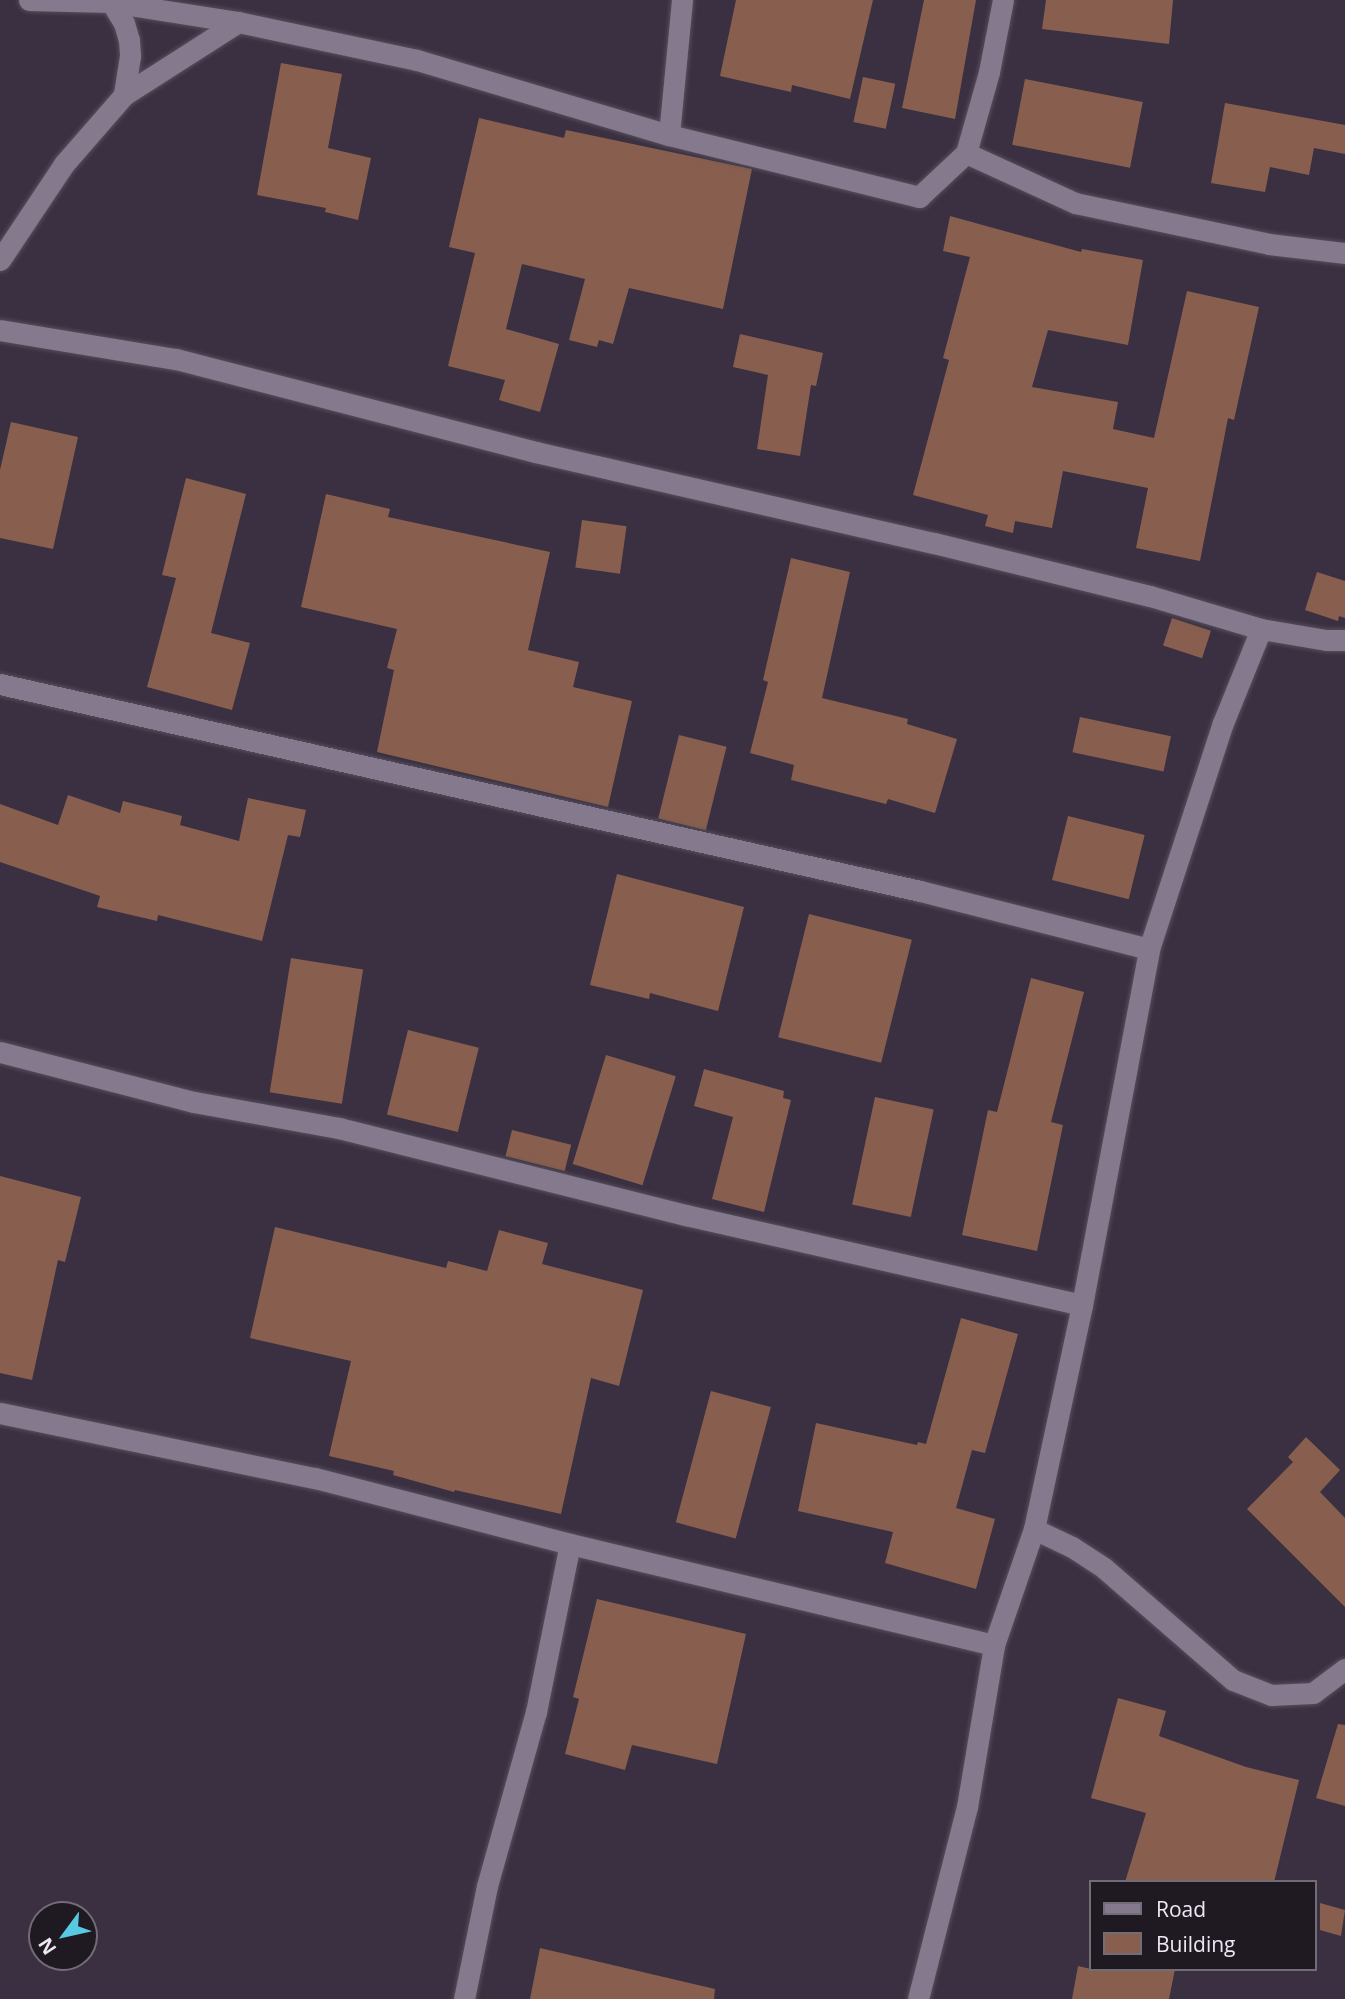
<!DOCTYPE html>
<html>
<head>
<meta charset="utf-8">
<style>
  body { margin:0 }
  #map { position:relative; width:1345px; height:1999px; overflow:hidden; background:#3a3041; font-family:"Open Sans",sans-serif }
  div>[style] { position:absolute }
  .building>* { inset:0; background:#885f4e; transform-origin:0 0 }
  .roads { filter:drop-shadow(0 0 2px #564e5c) drop-shadow(0 0 2px #564e5c) }
  .street>* { height:21px; margin:-10.5px; padding:0 10.5px; transform-origin:10.5px; border-radius:10.5px; background:#85798d }
  span { translate:-50% -50%; white-space:nowrap; text-align:center; line-height:1.15; -webkit-text-stroke:7px #1f1a22; paint-order:stroke }
  .legend { position:absolute; left:1089px; top:1880px; width:228px; height:91px; box-sizing:border-box; background:#1f1a22; border:2px solid #726c76; margin:0; padding:9px 12px; list-style:none; font-size:21px; color:#eee7f3 }
  .legend li { display:flex; align-items:center; gap:14px; height:35px }
  .legend b { width:35px; border:2px solid #726c76 }
  .north { position:absolute; left:28px; top:1901px; width:70px; height:70px; box-sizing:border-box; background:#1f1a22; border:2px solid #726c76; border-radius:50%; rotate:237deg; font-size:19px; font-weight:700; line-height:28px; text-align:center; color:#eee7f3 }
  .north::after { content:''; display:block; margin:auto; width:24px; height:32px; background:#57c9e2; clip-path:polygon(50% 0,100% 100%,50% 72%,0 100%) }
</style>
</head>
<body>
<div id="map">
  <div class="building">
    <div style="clip-path:polygon(736px 0,873px 0,850px 99px,792px 85px,791px 92px,720px 76px)"></div>
    <div style="clip-path:polygon(924px 0,976px 0,955px 119px,902px 108px)"></div>
    <div style="clip-path:polygon(1046px 0,1173px 0,1169px 44px,1042px 29px)"></div>
    <div style="clip-path:polygon(281px 63px,342px 74px,328px 148px,371px 158px,358px 220px,325px 212px,326px 208px,257px 195px)"></div>
    <div style="left:863px;top:77px;width:33px;height:46px;rotate:12deg"></div>
    <div style="left:1025px;top:79px;width:120px;height:67px;rotate:11deg"></div>
    <div style="clip-path:polygon(1225px 103px,1345px 125px,1345px 154px,1314px 148px,1309px 175px,1270px 167px,1265px 192px,1211px 183px)"></div>
    <div style="clip-path:polygon(479px 118px,564px 138px,566px 130px,752px 169px,723px 309px,629px 288px,613px 344px,599px 340px,597px 347px,569px 340px,585px 279px,522px 264px,506px 329px,559px 344px,540px 412px,499px 400px,505px 380px,448px 366px,475px 253px,449px 247px)"></div>
    <div style="clip-path:polygon(950px 216px,1081px 252px,1082px 249px,1143px 260px,1128px 345px,1048px 330px,1032px 387px,1118px 402px,1113px 429px,1154px 438px,1187px 291px,1259px 307px,1234px 420px,1228px 418px,1200px 561px,1136px 548px,1148px 488px,1063px 471px,1052px 528px,1015px 521px,1013px 533px,985px 526px,988px 515px,913px 495px,949px 360px,943px 358px,970px 257px,943px 251px)"></div>
    <div style="clip-path:polygon(740px 334px,823px 353px,816px 386px,811px 385px,800px 456px,757px 449px,768px 375px,733px 367px)"></div>
    <div style="clip-path:polygon(11px 422px,78px 437px,53px 549px,0 538px,0 470px)"></div>
    <div style="clip-path:polygon(186px 478px,246px 494px,211px 633px,250px 643px,232px 710px,147px 687px,176px 578px,162px 575px)"></div>
    <div style="clip-path:polygon(326px 494px,390px 509px,388px 517px,550px 552px,528px 650px,579px 662px,573px 687px,632px 701px,608px 807px,377px 752px,394px 670px,387px 668px,397px 629px,301px 607px)"></div>
    <div style="left:582px;top:520px;width:45px;height:48px;rotate:8deg"></div>
    <div style="clip-path:polygon(791px 558px,850px 572px,822px 698px,908px 719px,907px 724px,957px 739px,935px 813px,888px 799px,886px 804px,791px 780px,794px 765px,750px 753px,768px 682px,763px 680px)"></div>
    <div style="clip-path:polygon(1317px 572px,1345px 581px,1345px 618px,1339px 616px,1338px 621px,1305px 610px)"></div>
    <div style="left:1172px;top:618px;width:41px;height:29px;rotate:18deg"></div>
    <div style="left:1080px;top:717px;width:93px;height:36px;rotate:12deg"></div>
    <div style="left:679px;top:735px;width:49px;height:86px;rotate:14deg"></div>
    <div style="clip-path:polygon(68px 795px,120px 813px,123px 801px,182px 816px,180px 825px,239px 841px,248px 798px,306px 810px,300px 837px,288px 835px,262px 941px,158px 915px,157px 921px,97px 907px,100px 896px,0 862px,0 804px,58px 825px)"></div>
    <div style="left:1068px;top:816px;width:79px;height:66px;rotate:14deg"></div>
    <div style="clip-path:polygon(617px 874px,744px 907px,718px 1011px,650px 993px,649px 999px,590px 985px)"></div>
    <div style="left:809px;top:914px;width:106px;height:127px;rotate:14deg"></div>
    <div style="left:291px;top:958px;width:73px;height:136px;rotate:9deg"></div>
    <div style="clip-path:polygon(1031px 978px,1084px 992px,1051px 1122px,1063px 1125px,1037px 1251px,962px 1235px,988px 1110px,997px 1112px)"></div>
    <div style="left:408px;top:1030px;width:73px;height:87px;rotate:14deg"></div>
    <div style="left:606px;top:1055px;width:73px;height:114px;rotate:17deg"></div>
    <div style="clip-path:polygon(704px 1069px,784px 1091px,783px 1098px,791px 1100px,764px 1212px,712px 1199px,733px 1117px,694px 1106px)"></div>
    <div style="left:875px;top:1097px;width:60px;height:110px;rotate:12deg"></div>
    <div style="left:512px;top:1130px;width:61px;height:27px;rotate:14deg"></div>
    <div style="clip-path:polygon(0 1176px,81px 1197px,65px 1262px,58px 1260px,32px 1380px,0 1373px)"></div>
    <div style="clip-path:polygon(275px 1227px,446px 1268px,448px 1261px,487px 1271px,499px 1230px,548px 1243px,542px 1264px,643px 1290px,619px 1386px,591px 1378px,561px 1514px,455px 1490px,454px 1492px,393px 1475px,394px 1471px,329px 1456px,351px 1361px,250px 1338px)"></div>
    <div style="clip-path:polygon(961px 1318px,1018px 1334px,985px 1453px,972px 1450px,956px 1508px,995px 1519px,976px 1589px,885px 1563px,893px 1532px,798px 1511px,816px 1423px,917px 1445px,918px 1442px,926px 1444px)"></div>
    <div style="left:711px;top:1391px;width:62px;height:136px;rotate:15deg"></div>
    <div style="clip-path:polygon(1306px 1437px,1340px 1470px,1320px 1492px,1345px 1518px,1345px 1607px,1247px 1509px,1293px 1462px,1288px 1457px)"></div>
    <div style="clip-path:polygon(597px 1599px,746px 1634px,717px 1764px,632px 1745px,625px 1770px,565px 1754px,579px 1699px,573px 1697px)"></div>
    <div style="clip-path:polygon(1118px 1698px,1166px 1711px,1159px 1736px,1246px 1767px,1299px 1780px,1274px 1882px,1125px 1882px,1146px 1813px,1091px 1798px)"></div>
    <div style="clip-path:polygon(1338px 1724px,1345px 1725px,1345px 1806px,1316px 1798px)"></div>
    <div style="clip-path:polygon(1320px 1903px,1345px 1910px,1341px 1936px,1320px 1930px)"></div>
    <div style="clip-path:polygon(540px 1948px,715px 1989px,714px 1999px,530px 1999px)"></div>
    <div style="clip-path:polygon(1078px 1966px,1091px 1969px,1175px 1969px,1169px 1999px,1072px 1999px)"></div>
  </div>
  <div class="roads">
    <div class="street">
      <div style="left:29px;top:0;width:81px;rotate:1.4deg"></div>
      <div style="left:110px;top:2px;width:130px;rotate:8.9deg"></div>
      <div style="left:238px;top:22px;width:183px;rotate:12deg"></div>
      <div style="left:417px;top:60px;width:263px;rotate:16.6deg"></div>
      <div style="left:669px;top:135px;width:258px;rotate:13.9deg"></div>
      <div style="left:919px;top:197px;width:64px;rotate:-43.1deg"></div>
      <div style="left:966px;top:153px;width:120px;rotate:24.6deg"></div>
      <div style="left:1075px;top:203px;width:198px;rotate:11.9deg"></div>
      <div style="left:1269px;top:244px;width:77px;rotate:6.8deg"></div>
      <div style="left:110px;top:0;width:27px;rotate:59deg"></div>
      <div style="left:124px;top:23px;width:18px;rotate:74deg"></div>
      <div style="left:129px;top:40px;width:16px;rotate:86deg"></div>
      <div style="left:130px;top:56px;width:39px;rotate:99deg"></div>
      <div style="left:669px;top:135px;width:136px;rotate:-84.5deg"></div>
      <div style="left:966px;top:153px;width:84px;rotate:-74.1deg"></div>
      <div style="left:989px;top:72px;width:73px;rotate:-79deg"></div>
      <div style="left:0;top:260px;width:115px;rotate:-56.3deg"></div>
      <div style="left:64px;top:164px;width:91px;rotate:-49deg"></div>
      <div style="left:124px;top:95px;width:135px;rotate:-32.6deg"></div>
      <div style="left:0;top:330px;width:178px;rotate:9.4deg"></div>
      <div style="left:176px;top:359px;width:372px;rotate:14.5deg"></div>
      <div style="left:536px;top:452px;width:408px;rotate:12.9deg"></div>
      <div style="left:934px;top:543px;width:222px;rotate:13.8deg"></div>
      <div style="left:1150px;top:596px;width:116px;rotate:16.6deg"></div>
      <div style="left:1261px;top:629px;width:66px;rotate:9.6deg"></div>
      <div style="left:1326px;top:640px;width:19px"></div>
      <div style="left:0;top:684px;width:943px;rotate:12.68deg"></div>
      <div style="left:920px;top:891px;width:236px;rotate:14.2deg"></div>
      <div style="left:0;top:1052px;width:200px;rotate:14.5deg"></div>
      <div style="left:194px;top:1102px;width:147px;rotate:10.2deg"></div>
      <div style="left:339px;top:1128px;width:358px;rotate:14.1deg"></div>
      <div style="left:686px;top:1215px;width:406px;rotate:12.8deg"></div>
      <div style="left:0;top:1413px;width:322px;rotate:11.7deg"></div>
      <div style="left:315px;top:1478px;width:263px;rotate:14.5deg"></div>
      <div style="left:570px;top:1544px;width:436px;rotate:13.4deg"></div>
      <div style="left:1034px;top:1529px;width:42px;rotate:25.3deg"></div>
      <div style="left:1072px;top:1547px;width:38px;rotate:33deg"></div>
      <div style="left:1104px;top:1568px;width:171px;rotate:41deg"></div>
      <div style="left:1233px;top:1680px;width:41px;rotate:21.5deg"></div>
      <div style="left:1271px;top:1695px;width:42px;rotate:-2.7deg"></div>
      <div style="left:1313px;top:1693px;width:40px;rotate:-37deg"></div>
      <div style="left:464px;top:1999px;width:115px;rotate:-78.5deg"></div>
      <div style="left:487px;top:1886px;width:181px;rotate:-74.3deg"></div>
      <div style="left:536px;top:1712px;width:171px;rotate:-78.6deg"></div>
      <div style="left:918px;top:1999px;width:198px;rotate:-75.7deg"></div>
      <div style="left:967px;top:1807px;width:164px;rotate:-80.5deg"></div>
      <div style="left:994px;top:1645px;width:123px;rotate:-71deg"></div>
      <div style="left:1034px;top:1529px;width:229px;rotate:-77.9deg"></div>
      <div style="left:1082px;top:1305px;width:362px;rotate:-79.3deg"></div>
      <div style="left:1149px;top:949px;width:238px;rotate:-71.9deg"></div>
      <div style="left:1223px;top:723px;width:101px;rotate:-68deg"></div>
    </div>
  </div>
  <ul class="legend">
  <li><b style="height:9px;background:#85798d"></b>Road</li>
  <li><b style="height:19px;background:#885f4e"></b>Building</li>
  </ul>
  <div class="north">N</div>
</div>
</body>
</html>
